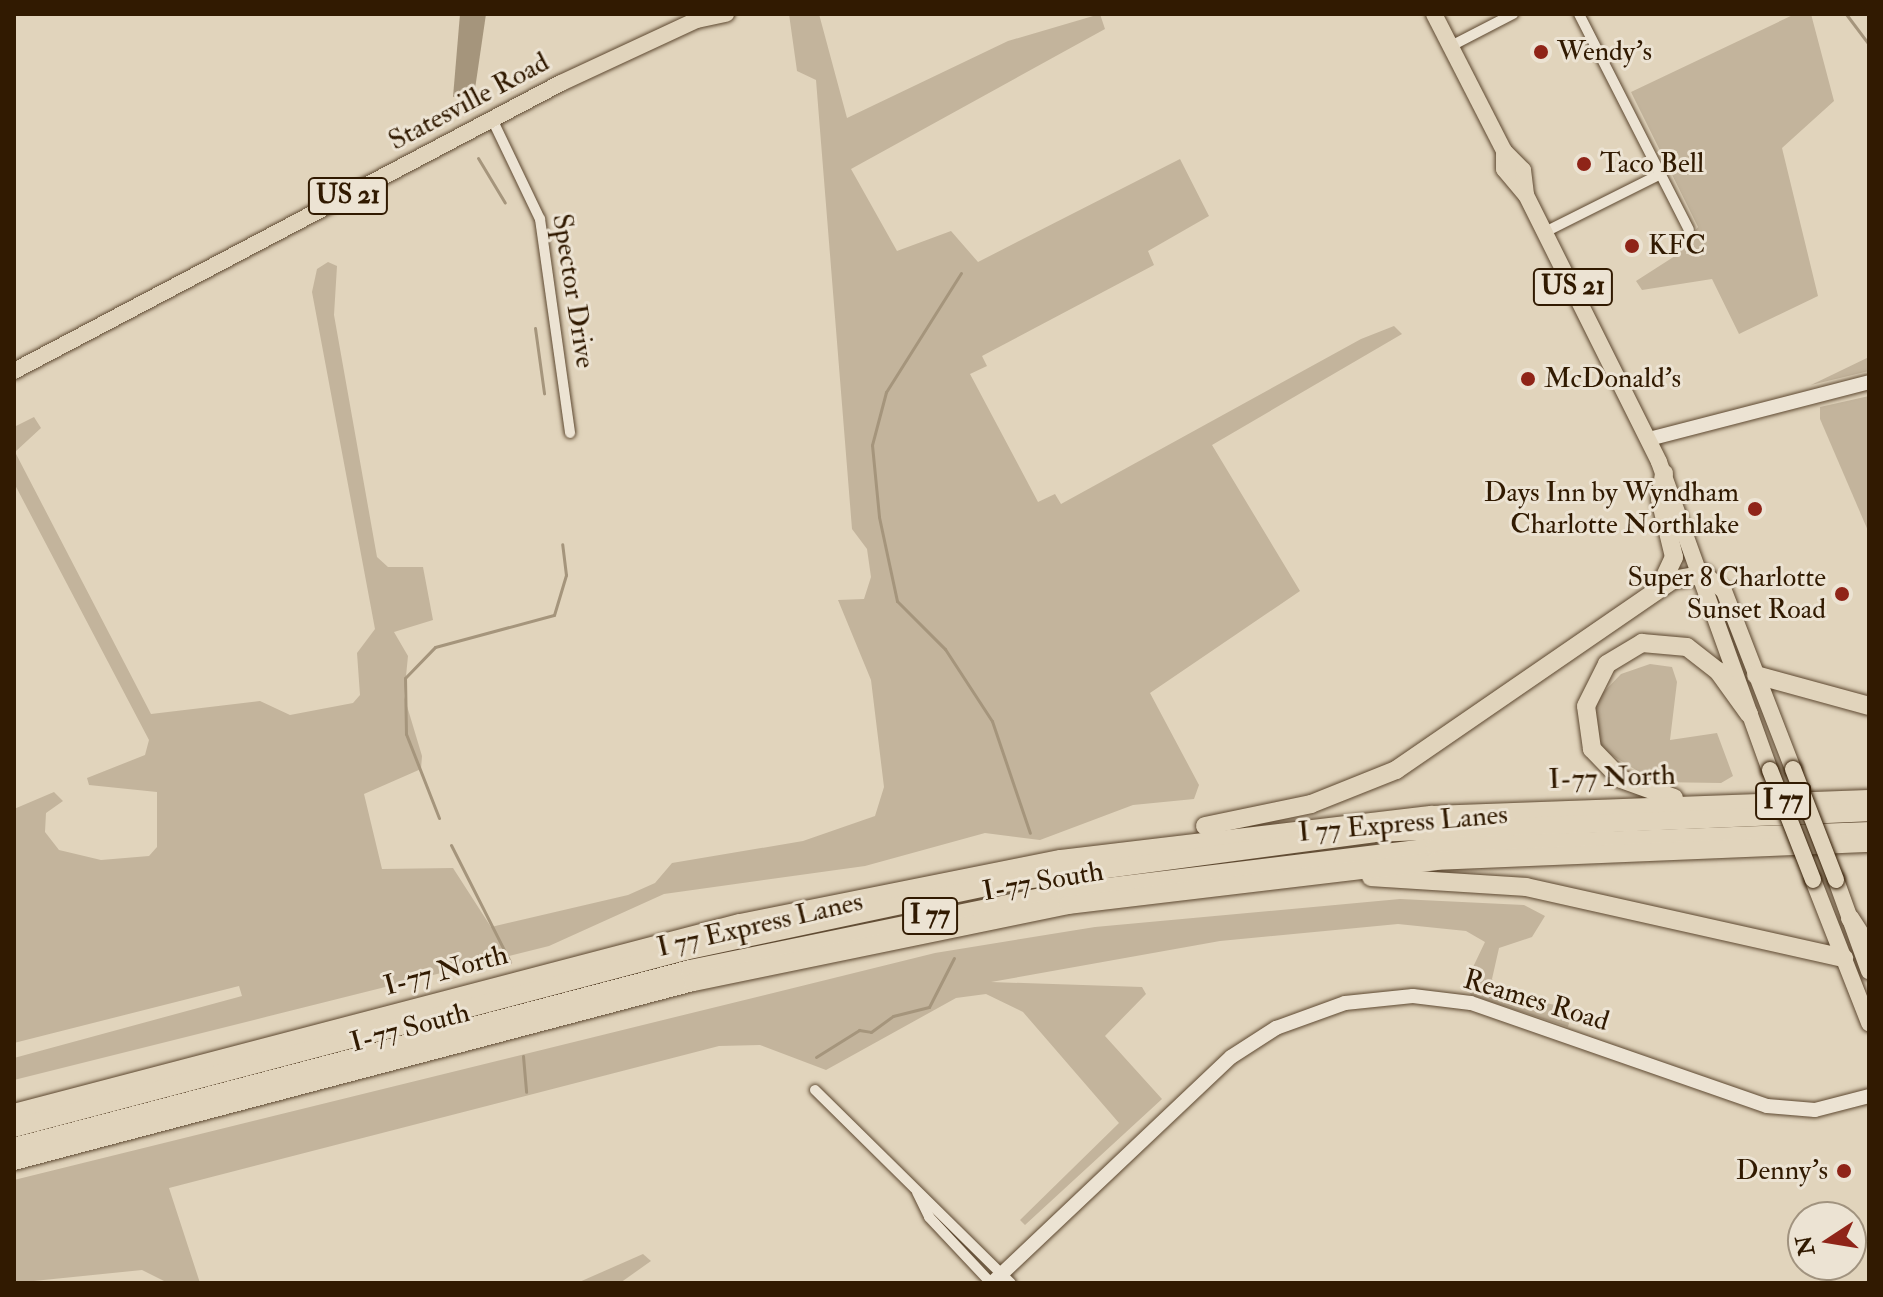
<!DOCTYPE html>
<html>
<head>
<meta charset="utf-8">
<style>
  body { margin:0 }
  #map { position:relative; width:1883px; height:1297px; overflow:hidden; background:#e1d4bc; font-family:"IM FELL Double Pica",serif }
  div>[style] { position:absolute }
  .green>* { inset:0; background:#c3b49c }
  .water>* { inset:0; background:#a5957c }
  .stream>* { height:3px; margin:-1.5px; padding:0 1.5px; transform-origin:1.5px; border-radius:1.5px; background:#a5957c }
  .roads { filter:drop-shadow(0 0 2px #5d4830) drop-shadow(0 0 2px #5d4830) }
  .street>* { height:10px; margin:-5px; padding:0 5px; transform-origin:5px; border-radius:5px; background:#ece3d3 }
  .secondary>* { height:14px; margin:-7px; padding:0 7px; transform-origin:7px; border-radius:7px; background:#ece3d3 }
  .primary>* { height:16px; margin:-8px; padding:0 8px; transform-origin:8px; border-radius:8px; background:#e1d4bc }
  .highway>* { height:18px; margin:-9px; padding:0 9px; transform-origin:9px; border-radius:9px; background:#e1d4bc }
  .bridges { filter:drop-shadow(0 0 2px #311a01) drop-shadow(0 0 2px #311a01) }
  .primary-bridge>* { height:16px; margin:-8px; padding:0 8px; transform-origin:8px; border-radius:8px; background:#e1d4bc }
  .dots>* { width:22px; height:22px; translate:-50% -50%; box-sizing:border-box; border:4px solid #ece3d3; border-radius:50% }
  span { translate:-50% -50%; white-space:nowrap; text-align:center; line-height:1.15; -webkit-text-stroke:6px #ece3d3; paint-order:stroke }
  .shield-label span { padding:2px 6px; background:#ece3d3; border:2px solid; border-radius:6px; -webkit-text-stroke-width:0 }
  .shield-label { font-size:26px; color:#311a01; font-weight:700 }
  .poi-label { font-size:28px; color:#311a01 }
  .left { translate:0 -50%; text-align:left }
  .right { translate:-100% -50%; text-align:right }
  .street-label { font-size:28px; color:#311a01 }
  .frame { position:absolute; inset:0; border:16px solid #311a01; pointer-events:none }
  .north { position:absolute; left:1787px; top:1201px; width:80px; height:80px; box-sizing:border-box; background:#ece3d3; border:2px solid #a1937f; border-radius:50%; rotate:258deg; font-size:22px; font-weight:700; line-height:32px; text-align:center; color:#311a01 }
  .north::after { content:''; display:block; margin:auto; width:28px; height:36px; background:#8f2418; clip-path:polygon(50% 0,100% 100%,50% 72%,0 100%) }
</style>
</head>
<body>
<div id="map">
  <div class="green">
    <div style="clip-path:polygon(789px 14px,819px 14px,847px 118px,1008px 41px,1100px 14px,1105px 29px,851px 169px,897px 251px,951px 231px,978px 262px,1180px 159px,1209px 216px,1148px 251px,1154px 265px,982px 356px,987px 366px,970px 374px,1038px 502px,1055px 494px,1061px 504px,1361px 339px,1394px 326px,1402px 334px,1212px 445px,1300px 591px,1150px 693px,1199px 785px,1194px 799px,1133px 805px,1040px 840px,985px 833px,865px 866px,664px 894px,549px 946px,14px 1080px,14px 1058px,242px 996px,239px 986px,14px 1043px,14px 809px,54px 792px,63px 801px,46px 813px,45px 832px,59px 850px,101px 860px,149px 856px,157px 847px,157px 792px,89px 785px,87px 778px,145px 755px,149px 740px,14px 483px,14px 427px,34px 417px,41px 428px,15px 452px,151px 714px,260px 701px,290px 715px,353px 703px,360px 695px,357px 653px,375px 629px,312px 292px,317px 269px,328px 262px,337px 266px,334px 315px,377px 557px,388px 567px,423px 567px,433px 620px,394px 632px,408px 656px,404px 696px,422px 756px,421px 769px,364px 794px,382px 869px,453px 868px,491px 927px,628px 895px,655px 883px,672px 863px,803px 841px,875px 816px,884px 787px,871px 680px,838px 600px,864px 599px,871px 577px,867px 549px,852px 529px,816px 80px,797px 71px)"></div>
    <div style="clip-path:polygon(1795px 14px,1811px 14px,1834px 101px,1782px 148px,1818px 296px,1739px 334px,1712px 279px,1642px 290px,1636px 281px,1675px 256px,1698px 227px,1631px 92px)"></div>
    <div style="clip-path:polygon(1869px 357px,1869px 371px,1811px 385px)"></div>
    <div style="clip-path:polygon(1869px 396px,1869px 533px,1820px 419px,1820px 407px)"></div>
    <div style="clip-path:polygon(1650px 664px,1672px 667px,1677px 682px,1670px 740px,1717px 733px,1733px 776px,1721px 783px,1656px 782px,1603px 750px,1593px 720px,1599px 697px,1621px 674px)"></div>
    <div style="clip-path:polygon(1400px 899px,1524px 905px,1545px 916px,1532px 937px,1499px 948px,1492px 979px,1498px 992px,1573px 1009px,1568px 1027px,1471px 995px,1464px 986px,1485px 942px,1466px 931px,1398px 924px,1220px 941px,991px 982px,1142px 987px,1146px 994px,1105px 1036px,1162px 1099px,1025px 1225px,1020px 1220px,1119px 1123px,1023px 1012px,986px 994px,956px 998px,826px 1070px,760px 1045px,719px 1046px,169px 1188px,200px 1283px,168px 1283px,142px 1270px,14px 1283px,14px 1180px,935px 953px,1095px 927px)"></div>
    <div style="clip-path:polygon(643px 1254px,651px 1261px,620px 1283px,577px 1283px)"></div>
  </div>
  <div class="water">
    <div style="clip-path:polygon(460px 14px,486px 14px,475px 89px,453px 97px)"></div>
  </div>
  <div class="stream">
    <div style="left:1846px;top:14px;width:38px;rotate:53deg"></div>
    <div style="left:478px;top:158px;width:52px;rotate:59deg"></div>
    <div style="left:961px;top:273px;width:141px;rotate:122.2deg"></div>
    <div style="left:886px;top:392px;width:55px;rotate:104.8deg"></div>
    <div style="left:872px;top:445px;width:72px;rotate:84.4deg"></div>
    <div style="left:879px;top:517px;width:86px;rotate:77.9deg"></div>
    <div style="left:897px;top:601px;width:68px;rotate:45deg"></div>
    <div style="left:945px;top:649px;width:86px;rotate:56.9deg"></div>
    <div style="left:992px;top:721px;width:118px;rotate:71.3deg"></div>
    <div style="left:535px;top:328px;width:66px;rotate:82.1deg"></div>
    <div style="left:439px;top:818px;width:90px;rotate:-111.4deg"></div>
    <div style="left:406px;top:734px;width:56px;rotate:-91deg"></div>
    <div style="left:405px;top:678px;width:43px;rotate:-45.9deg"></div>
    <div style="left:435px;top:647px;width:123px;rotate:-15.1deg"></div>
    <div style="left:554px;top:615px;width:42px;rotate:-73.3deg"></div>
    <div style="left:566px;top:575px;width:31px;rotate:-97deg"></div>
    <div style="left:451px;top:845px;width:131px;rotate:63.2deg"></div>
    <div style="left:523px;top:1056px;width:36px;rotate:85deg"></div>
    <div style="left:816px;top:1057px;width:51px;rotate:-32.1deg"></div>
    <div style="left:859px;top:1030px;width:12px;rotate:9deg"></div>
    <div style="left:871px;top:1032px;width:27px;rotate:-36deg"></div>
    <div style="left:893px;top:1016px;width:37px;rotate:-14deg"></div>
    <div style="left:929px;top:1007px;width:55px;rotate:-63deg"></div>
  </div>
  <div class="roads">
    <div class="street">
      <div style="left:1579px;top:14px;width:242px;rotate:63deg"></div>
      <div style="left:1451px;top:46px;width:70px;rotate:-27.3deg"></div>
      <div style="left:492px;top:119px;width:111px;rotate:64.4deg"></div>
      <div style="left:540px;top:219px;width:216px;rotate:82deg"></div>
      <div style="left:1545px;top:232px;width:130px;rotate:-26.6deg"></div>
      <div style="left:815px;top:1090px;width:275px;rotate:44.6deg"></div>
      <div style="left:917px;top:1192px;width:28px;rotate:64deg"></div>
      <div style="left:929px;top:1217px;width:91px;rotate:46.8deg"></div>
    </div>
    <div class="secondary">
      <div style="left:1649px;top:439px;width:227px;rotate:-14.5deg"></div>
      <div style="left:992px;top:1283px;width:329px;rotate:-43.4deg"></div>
      <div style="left:1231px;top:1057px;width:54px;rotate:-32.8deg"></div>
      <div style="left:1276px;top:1028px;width:73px;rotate:-19.9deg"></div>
      <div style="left:1345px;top:1003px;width:68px;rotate:-5.9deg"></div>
      <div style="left:1413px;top:996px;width:58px;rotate:6.9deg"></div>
      <div style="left:1471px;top:1003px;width:313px;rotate:19.2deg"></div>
      <div style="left:1767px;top:1106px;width:48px;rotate:4.8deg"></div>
      <div style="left:1815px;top:1110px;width:56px;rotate:-14.5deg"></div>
    </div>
    <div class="primary">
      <div style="left:1434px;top:14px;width:154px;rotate:62.9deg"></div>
      <div style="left:1504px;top:151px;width:18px;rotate:90deg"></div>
      <div style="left:1504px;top:169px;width:34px;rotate:50deg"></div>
      <div style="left:1526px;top:195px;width:298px;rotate:63.5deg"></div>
      <div style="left:1659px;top:462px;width:327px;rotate:70.2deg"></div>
      <div style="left:1504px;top:151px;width:27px;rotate:45deg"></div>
      <div style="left:1523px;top:170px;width:25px;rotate:83deg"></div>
      <div style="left:14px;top:371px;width:618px;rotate:-27.77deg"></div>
      <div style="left:561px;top:83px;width:150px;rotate:-24.9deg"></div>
      <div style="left:697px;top:20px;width:30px;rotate:-12deg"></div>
      <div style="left:1705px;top:574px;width:25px;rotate:42deg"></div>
      <div style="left:1724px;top:591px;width:191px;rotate:68.8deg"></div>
      <div style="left:1813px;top:880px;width:154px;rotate:68.6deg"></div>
      <div style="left:1836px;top:880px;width:97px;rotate:70.1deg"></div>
    </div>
    <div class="highway">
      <div style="left:1660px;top:587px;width:33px;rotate:-65deg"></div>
      <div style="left:1674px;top:557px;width:60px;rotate:-103.6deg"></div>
      <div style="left:1660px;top:499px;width:26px;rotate:-81deg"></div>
      <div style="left:1756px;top:675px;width:117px;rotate:15.3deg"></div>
      <div style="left:1674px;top:798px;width:56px;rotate:-160.3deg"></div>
      <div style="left:1621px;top:779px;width:42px;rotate:-134deg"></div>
      <div style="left:1592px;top:749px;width:43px;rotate:-97.9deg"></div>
      <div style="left:1586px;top:706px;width:47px;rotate:-63.4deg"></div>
      <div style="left:1607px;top:664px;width:41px;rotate:-31deg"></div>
      <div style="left:1642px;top:643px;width:45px;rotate:5.1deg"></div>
      <div style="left:1687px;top:647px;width:39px;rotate:38deg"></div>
      <div style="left:1718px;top:671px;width:53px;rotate:54.2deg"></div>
      <div style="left:1205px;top:826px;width:108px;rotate:-11.7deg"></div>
      <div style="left:1311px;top:804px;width:92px;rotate:-21.8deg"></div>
      <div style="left:1396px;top:770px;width:335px;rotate:-34.5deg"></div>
      <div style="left:1672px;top:580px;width:34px;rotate:-10deg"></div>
      <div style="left:1371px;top:877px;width:155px;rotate:3.7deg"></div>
      <div style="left:1526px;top:887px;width:326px;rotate:12.6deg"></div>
      <div style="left:1850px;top:918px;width:35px;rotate:57deg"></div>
      <div style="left:14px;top:1113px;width:750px;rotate:-14.67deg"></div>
      <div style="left:740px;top:923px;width:327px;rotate:-11.3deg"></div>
      <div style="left:1061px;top:859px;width:374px;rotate:-6.8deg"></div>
      <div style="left:1432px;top:815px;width:437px;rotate:-2.1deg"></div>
      <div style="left:14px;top:1128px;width:694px;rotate:-14.78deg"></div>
      <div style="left:685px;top:951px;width:331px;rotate:-12deg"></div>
      <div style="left:1009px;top:882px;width:368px;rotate:-7.6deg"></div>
      <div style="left:1374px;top:833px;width:495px;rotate:-2.4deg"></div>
      <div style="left:14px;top:1147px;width:699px;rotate:-14.75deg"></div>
      <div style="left:690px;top:969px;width:384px;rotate:-11.6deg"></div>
      <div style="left:1066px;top:892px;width:372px;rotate:-7deg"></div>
      <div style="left:1435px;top:847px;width:434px;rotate:-2.1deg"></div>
      <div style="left:14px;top:1161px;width:702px;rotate:-14.77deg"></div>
      <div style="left:693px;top:982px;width:383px;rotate:-11.6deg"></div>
      <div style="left:1068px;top:905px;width:371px;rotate:-6.8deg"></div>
      <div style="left:1436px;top:861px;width:433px;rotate:-2.4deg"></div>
    </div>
  </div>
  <div class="bridges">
    <div class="primary-bridge">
      <div style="left:1793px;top:769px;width:119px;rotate:68.8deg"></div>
      <div style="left:1770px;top:770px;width:118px;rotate:68.6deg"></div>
    </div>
  </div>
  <div class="dots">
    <div style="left:1541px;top:52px;background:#8f2418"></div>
    <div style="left:1584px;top:164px;background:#8f2418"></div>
    <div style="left:1632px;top:246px;background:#8f2418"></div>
    <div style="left:1528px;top:379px;background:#8f2418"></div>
    <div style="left:1755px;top:509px;background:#8f2418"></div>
    <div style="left:1842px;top:594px;background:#8f2418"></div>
    <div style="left:1844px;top:1171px;background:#8f2418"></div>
  </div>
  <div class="shield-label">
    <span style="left:348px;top:196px">US 21</span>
    <span style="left:1573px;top:287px">US 21</span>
    <span style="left:1783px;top:801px">I 77</span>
    <span style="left:930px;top:916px">I 77</span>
  </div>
  <div class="poi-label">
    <span class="left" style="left:1557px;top:52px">Wendy's</span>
    <span class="left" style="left:1600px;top:164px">Taco Bell</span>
    <span class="left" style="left:1648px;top:246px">KFC</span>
    <span class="left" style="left:1544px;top:379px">McDonald's</span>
    <span class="right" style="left:1739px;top:509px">Days Inn by Wyndham<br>Charlotte Northlake</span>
    <span class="right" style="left:1826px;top:594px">Super 8 Charlotte<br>Sunset Road</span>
    <span class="right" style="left:1828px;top:1171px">Denny's</span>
  </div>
  <div class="street-label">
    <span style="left:469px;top:102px;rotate:-28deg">Statesville Road</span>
    <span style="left:573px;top:291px;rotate:81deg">Spector Drive</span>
    <span style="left:1612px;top:778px;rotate:-2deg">I-77 North</span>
    <span style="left:1403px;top:824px;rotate:-5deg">I 77 Express Lanes</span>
    <span style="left:1043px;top:882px;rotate:-10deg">I-77 South</span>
    <span style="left:760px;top:925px;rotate:-13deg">I 77 Express Lanes</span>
    <span style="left:446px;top:971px;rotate:-15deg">I-77 North</span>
    <span style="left:1536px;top:1001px;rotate:17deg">Reames Road</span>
    <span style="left:410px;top:1028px;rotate:-15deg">I-77 South</span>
  </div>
  <div class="frame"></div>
  <div class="north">N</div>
</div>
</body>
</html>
